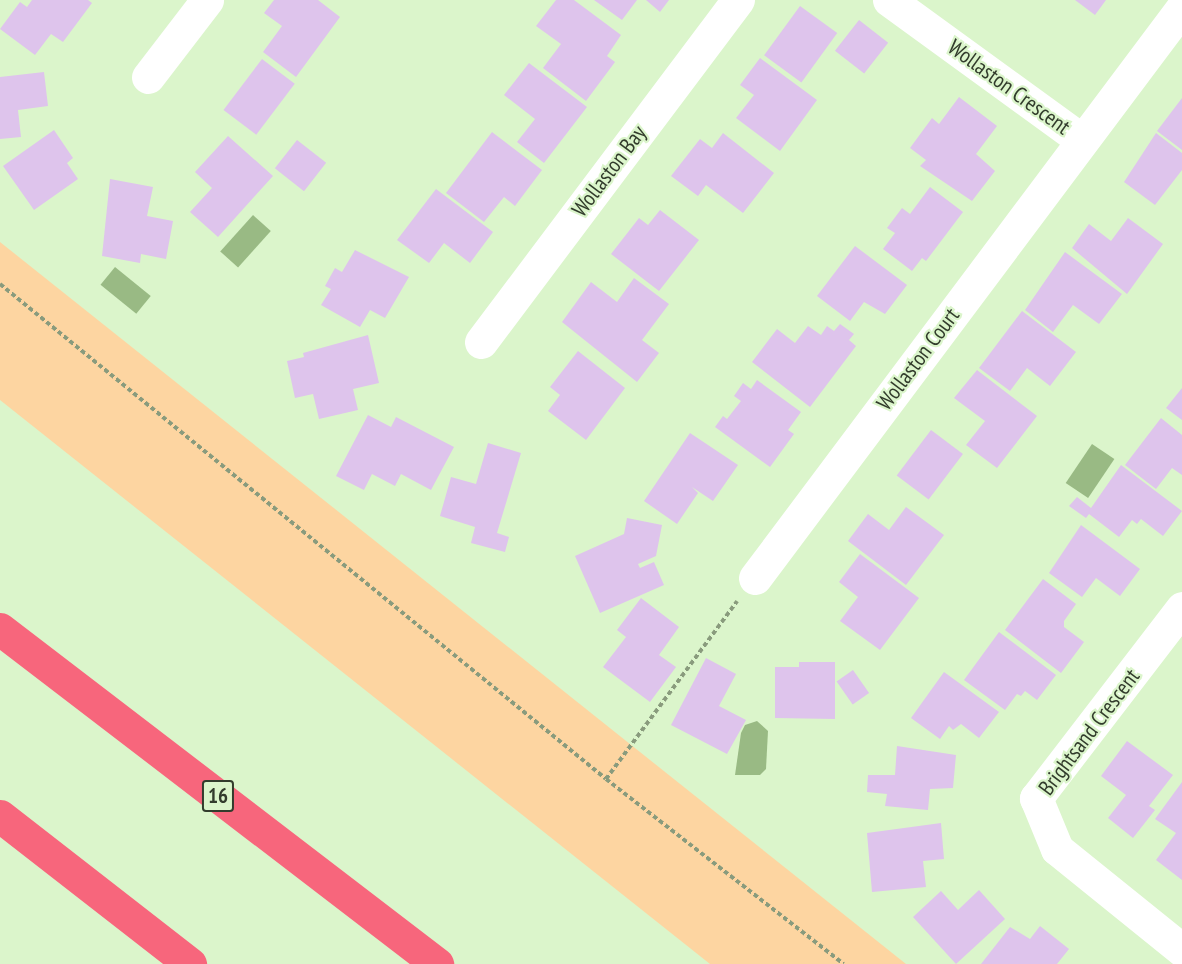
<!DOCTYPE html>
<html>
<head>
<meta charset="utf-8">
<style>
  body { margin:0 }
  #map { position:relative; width:1182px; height:964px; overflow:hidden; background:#dbf5cb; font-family:"PT Sans Narrow",sans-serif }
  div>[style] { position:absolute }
  .green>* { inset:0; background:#fdd5a1 }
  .water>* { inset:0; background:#99ba84; transform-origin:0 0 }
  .building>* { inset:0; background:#dec4ec; transform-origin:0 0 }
  .path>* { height:4px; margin-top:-2px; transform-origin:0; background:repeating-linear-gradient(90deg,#899b7d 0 4.5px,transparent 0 7.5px) }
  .minor>* { height:33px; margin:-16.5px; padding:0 16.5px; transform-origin:16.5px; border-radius:16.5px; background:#fff }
  .motorway>* { height:33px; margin:-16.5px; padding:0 16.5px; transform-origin:16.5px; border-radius:16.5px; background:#f7667c }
  span { translate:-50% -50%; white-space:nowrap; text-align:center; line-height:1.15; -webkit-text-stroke:4.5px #dbf5cb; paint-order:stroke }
  .shield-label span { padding:2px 4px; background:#dbf5cb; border:2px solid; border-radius:4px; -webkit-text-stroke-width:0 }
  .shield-label { font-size:21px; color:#323c2c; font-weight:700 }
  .street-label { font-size:22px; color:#323c2c }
</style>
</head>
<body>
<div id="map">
  <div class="green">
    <div style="clip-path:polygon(0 242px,906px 964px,710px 964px,0 400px)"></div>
  </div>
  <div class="water">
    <div style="left:253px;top:215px;width:24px;height:49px;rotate:42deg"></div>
    <div style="left:115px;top:267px;width:46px;height:23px;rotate:39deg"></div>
    <div style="left:1092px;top:444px;width:27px;height:47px;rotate:34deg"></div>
    <div style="clip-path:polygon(757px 721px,768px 731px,766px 769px,760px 775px,735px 775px,741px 733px,745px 725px)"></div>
  </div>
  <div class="building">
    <div style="clip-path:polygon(32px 0,88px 0,92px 3px,63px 42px,51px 34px,35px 55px,0 29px,20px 2px,27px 7px)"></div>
    <div style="clip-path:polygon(274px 0,318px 0,340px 17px,296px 77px,263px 52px,282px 26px,264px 13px)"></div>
    <div style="clip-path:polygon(556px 0,574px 0,621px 35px,607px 56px,615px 62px,586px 101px,543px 68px,561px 44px,536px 26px)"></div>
    <div style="clip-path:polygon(594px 0,637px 0,622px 20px)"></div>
    <div style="clip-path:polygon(646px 0,669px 0,660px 12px)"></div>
    <div style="clip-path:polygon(1075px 0,1106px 0,1095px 15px)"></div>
    <div style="left:800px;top:6px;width:46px;height:61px;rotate:36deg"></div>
    <div style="left:859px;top:20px;width:37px;height:39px;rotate:38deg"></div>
    <div style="clip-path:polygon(760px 58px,817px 100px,780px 151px,736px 118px,754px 95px,740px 85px)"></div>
    <div style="left:262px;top:59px;width:41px;height:64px;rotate:37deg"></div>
    <div style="clip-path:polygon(529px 63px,587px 107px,544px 163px,517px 142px,535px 119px,504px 95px)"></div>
    <div style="clip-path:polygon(44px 72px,48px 106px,18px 110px,21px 137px,0 139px,0 77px)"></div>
    <div style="clip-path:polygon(959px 97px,997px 126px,976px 154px,995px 171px,972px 201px,920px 166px,926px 160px,910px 148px,932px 118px,939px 124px)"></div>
    <div style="clip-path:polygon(1182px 98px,1182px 150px,1157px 131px)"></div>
    <div style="clip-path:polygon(54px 130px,73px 158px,67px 163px,78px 179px,34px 210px,3px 166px)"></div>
    <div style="clip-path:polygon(492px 132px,542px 170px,515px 206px,504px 197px,484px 222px,446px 193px)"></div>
    <div style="clip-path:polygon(723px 133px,774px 173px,743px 213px,706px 185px,698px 196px,671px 176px,700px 139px,712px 148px)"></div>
    <div style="clip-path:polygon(1156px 133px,1182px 153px,1182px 170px,1155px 205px,1124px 182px)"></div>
    <div style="clip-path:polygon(228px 136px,273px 176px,218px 237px,190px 212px,212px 188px,195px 172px)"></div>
    <div style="left:297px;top:140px;width:37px;height:36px;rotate:38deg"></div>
    <div style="clip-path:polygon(110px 179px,153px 187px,147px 216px,173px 221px,166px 259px,141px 254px,140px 263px,102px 256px)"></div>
    <div style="clip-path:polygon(930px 187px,963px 212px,926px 261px,922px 258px,912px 271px,883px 249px,895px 233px,887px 228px,902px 208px,910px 214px)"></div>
    <div style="clip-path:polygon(436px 189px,493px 232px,470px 263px,444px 243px,429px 263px,397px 240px)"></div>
    <div style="clip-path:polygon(660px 210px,699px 240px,659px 291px,611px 254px,639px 218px,648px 225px)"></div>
    <div style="clip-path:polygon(1128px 218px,1163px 244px,1127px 294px,1072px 248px,1089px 224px,1111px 241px)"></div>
    <div style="clip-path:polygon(855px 246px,907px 285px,885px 314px,864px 302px,850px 321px,817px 296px)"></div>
    <div style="clip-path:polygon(355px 250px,409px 277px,385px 318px,370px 310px,360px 327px,321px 305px,331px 289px,325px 286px,335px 268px,342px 272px)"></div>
    <div style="clip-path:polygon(1065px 252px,1122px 294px,1099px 324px,1073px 305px,1053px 332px,1025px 310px)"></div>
    <div style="clip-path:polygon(634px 278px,669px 304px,642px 340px,659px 353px,637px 382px,562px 322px,591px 282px,617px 302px)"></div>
    <div style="clip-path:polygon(1022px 311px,1076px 352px,1050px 386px,1027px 368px,1010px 391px,979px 368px)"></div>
    <div style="clip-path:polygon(840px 324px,854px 334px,849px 340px,856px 346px,810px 407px,752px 362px,777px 329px,795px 343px,808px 326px,821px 335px,827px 326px,834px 331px)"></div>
    <div style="clip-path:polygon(368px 335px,379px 383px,353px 389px,358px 410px,319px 419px,313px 394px,295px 398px,287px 361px,304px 357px,303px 353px)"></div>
    <div style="clip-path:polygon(578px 351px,625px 388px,586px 440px,548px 411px,560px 395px,550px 387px)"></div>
    <div style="clip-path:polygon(977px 370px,1037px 416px,997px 468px,966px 445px,985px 421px,954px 398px)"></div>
    <div style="clip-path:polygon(757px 380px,801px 412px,788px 430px,794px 434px,770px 467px,715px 427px,723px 416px,727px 419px,741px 401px,734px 396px,743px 383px,751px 389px)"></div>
    <div style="clip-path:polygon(1182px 388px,1182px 420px,1166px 408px)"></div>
    <div style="clip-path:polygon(368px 415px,391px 427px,396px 417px,454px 447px,431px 490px,401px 474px,395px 486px,372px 474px,364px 490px,336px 476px)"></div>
    <div style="clip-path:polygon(1161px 418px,1182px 435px,1182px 475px,1172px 468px,1156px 489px,1125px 465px)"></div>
    <div style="left:931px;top:430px;width:40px;height:57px;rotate:37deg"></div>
    <div style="clip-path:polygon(690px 433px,738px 465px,713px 501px,692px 487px,698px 493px,677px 524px,644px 501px)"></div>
    <div style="clip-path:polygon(488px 443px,521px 453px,497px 533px,509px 537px,505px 552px,471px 543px,475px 527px,440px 516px,451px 477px,476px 484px)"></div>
    <div style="clip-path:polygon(1121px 465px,1182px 511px,1163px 536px,1141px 519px,1137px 524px,1132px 520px,1119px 537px,1089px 514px,1086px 518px,1069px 506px,1077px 497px,1091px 508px)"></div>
    <div style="clip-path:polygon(906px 507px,944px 535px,906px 585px,848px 541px,868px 514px,889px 530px)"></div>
    <div style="clip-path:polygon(627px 518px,662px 525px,656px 556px,638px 564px,640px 568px,654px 562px,664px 585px,600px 613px,575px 556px,624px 534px)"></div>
    <div style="clip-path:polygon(1081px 525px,1140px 569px,1120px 596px,1096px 578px,1082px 597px,1049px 573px)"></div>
    <div style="clip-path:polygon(860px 554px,919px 598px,880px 650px,840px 621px,858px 597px,839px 582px)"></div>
    <div style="clip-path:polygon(1043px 579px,1076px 604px,1064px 621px,1064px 627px,1084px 642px,1061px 673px,1005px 630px)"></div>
    <div style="clip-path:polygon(641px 598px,679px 627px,659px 655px,676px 667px,650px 702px,603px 667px,626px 637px,617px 630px)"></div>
    <div style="clip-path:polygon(999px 632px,1056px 675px,1037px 700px,1025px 691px,1021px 696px,1017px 694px,1005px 710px,964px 680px)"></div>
    <div style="clip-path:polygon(706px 658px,736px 674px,719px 706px,746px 720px,727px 754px,671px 725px)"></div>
    <div style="clip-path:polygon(799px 662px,835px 662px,835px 719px,775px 718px,775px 667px,799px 667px)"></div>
    <div style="left:853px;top:670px;width:28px;height:20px;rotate:55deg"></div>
    <div style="clip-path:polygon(944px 672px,999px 712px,979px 738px,961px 724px,953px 730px,949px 726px,940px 739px,911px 718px)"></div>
    <div style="clip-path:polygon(1127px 741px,1173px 775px,1149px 806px,1155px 810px,1133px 838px,1108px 818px,1126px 795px,1101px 776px)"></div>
    <div style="clip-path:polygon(897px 746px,956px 755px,953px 788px,930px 789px,928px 810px,885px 806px,887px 794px,867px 792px,868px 775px,895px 775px)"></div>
    <div style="clip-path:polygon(1182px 782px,1182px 880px,1156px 860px,1176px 833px,1155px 819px)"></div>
    <div style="clip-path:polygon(941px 823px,944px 859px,923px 861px,926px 887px,872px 892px,867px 833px)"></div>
    <div style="clip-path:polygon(979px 890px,1005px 919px,956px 964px,913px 917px,941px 891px,958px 910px)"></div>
    <div style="clip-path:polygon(1040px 926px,1069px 949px,1057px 964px,981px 964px,1010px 927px,1030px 939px)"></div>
  </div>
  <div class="path">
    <div style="left:0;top:284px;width:782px;rotate:39.24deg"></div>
    <div style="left:606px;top:779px;width:301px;rotate:37.9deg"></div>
    <div style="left:606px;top:779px;width:221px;rotate:-53.6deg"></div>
  </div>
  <div class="minor">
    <div style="left:889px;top:0;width:238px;rotate:36deg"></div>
    <div style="left:148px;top:77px;width:97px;rotate:-52.5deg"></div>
    <div style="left:481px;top:342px;width:428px;rotate:-53.1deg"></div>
    <div style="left:755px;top:578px;width:712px;rotate:-53.16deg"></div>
    <div style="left:1182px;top:608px;width:240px;rotate:127.5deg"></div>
    <div style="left:1036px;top:798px;width:55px;rotate:67.6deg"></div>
    <div style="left:1057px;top:849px;width:161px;rotate:38.9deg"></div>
  </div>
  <div class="motorway">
    <div style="left:0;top:629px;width:551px;rotate:37.47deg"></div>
    <div style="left:0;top:816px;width:241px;rotate:37.9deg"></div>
  </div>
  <div class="shield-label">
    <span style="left:218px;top:796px">16</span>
  </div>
  <div class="street-label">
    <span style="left:1009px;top:87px;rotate:36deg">Wollaston Crescent</span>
    <span style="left:609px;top:171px;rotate:-53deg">Wollaston Bay</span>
    <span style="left:918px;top:359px;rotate:-53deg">Wollaston Court</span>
    <span style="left:1089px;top:732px;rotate:-53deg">Brightsand Crescent</span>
  </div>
</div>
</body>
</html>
